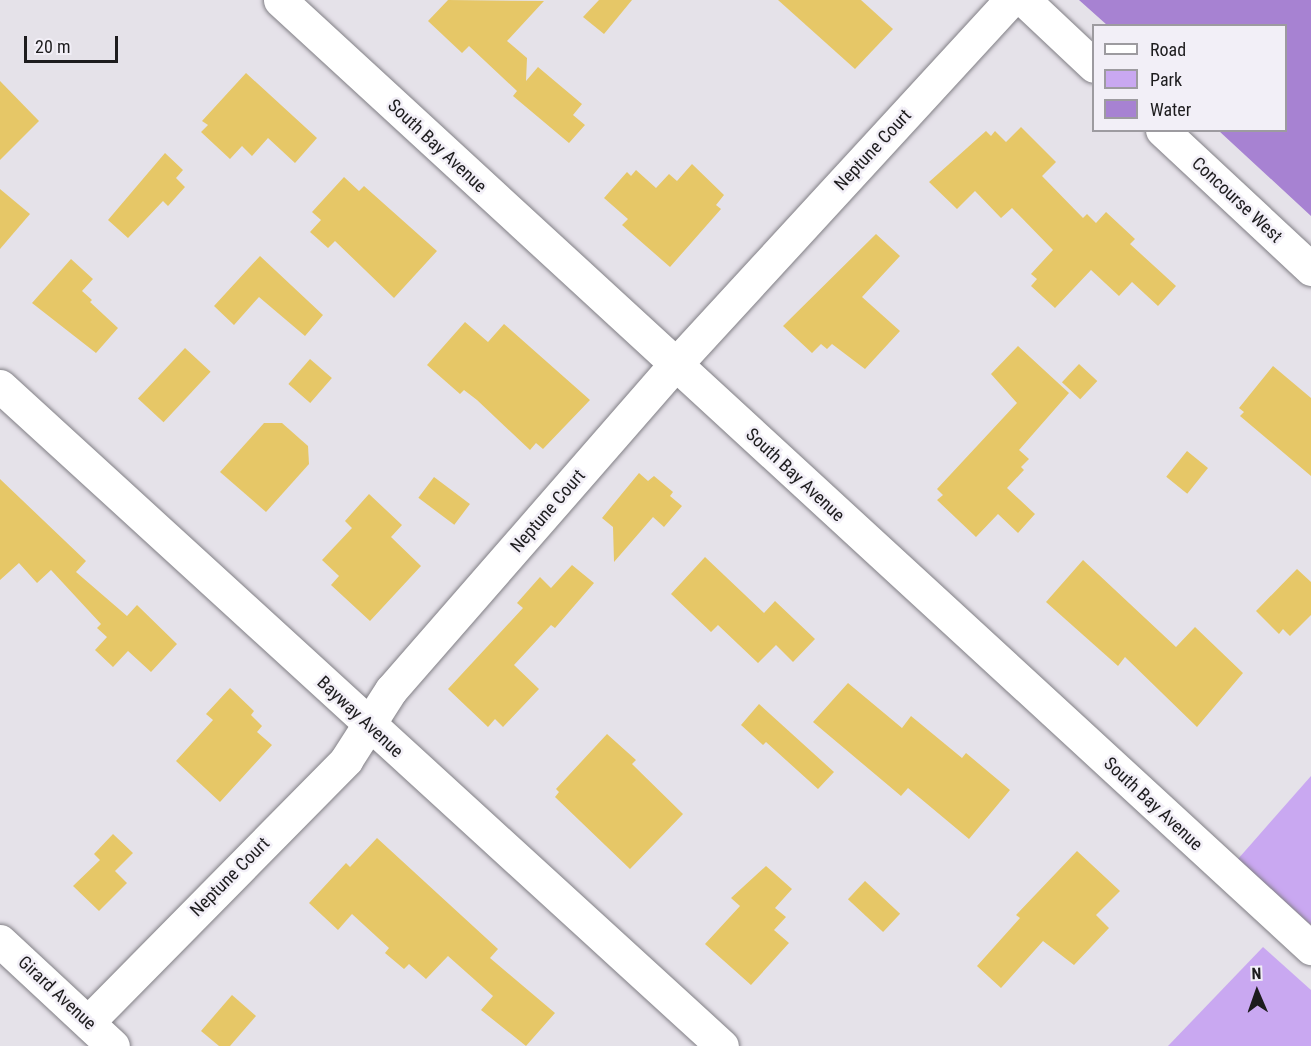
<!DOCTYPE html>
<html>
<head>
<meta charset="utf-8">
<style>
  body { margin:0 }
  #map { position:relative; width:1311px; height:1046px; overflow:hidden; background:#e5e2e9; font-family:"Roboto Condensed",sans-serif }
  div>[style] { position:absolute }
  .green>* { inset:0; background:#c9a8f1 }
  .water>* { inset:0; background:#a782d2 }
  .building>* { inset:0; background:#e6c767; transform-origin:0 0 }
  .roads { filter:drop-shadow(0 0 2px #817f85) drop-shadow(0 0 2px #817f85) }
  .minor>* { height:33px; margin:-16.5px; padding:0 16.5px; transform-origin:16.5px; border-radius:16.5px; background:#fff }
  span { translate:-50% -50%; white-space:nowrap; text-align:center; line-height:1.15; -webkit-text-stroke:5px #f2eff7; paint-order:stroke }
  .street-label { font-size:18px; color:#1d1c1e }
  .legend { position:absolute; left:1092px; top:24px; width:195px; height:108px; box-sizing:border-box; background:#f2eff7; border:2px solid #9d9ba0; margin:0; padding:8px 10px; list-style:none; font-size:18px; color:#1d1c1e }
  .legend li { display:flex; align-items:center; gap:12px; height:30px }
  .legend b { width:30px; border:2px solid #9d9ba0 }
  .north { position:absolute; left:1227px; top:962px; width:60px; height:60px; -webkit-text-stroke:4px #f2eff7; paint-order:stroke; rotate:358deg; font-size:16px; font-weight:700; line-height:24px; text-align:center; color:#1d1c1e }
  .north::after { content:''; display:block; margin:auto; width:21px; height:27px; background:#1d1c1e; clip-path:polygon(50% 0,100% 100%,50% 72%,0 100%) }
  .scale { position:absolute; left:24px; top:36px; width:94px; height:27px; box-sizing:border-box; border:3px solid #1d1c1e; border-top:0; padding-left:8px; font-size:18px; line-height:21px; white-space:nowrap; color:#1d1c1e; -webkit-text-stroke:4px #f2eff7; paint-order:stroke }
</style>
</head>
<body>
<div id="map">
  <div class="green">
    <div style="clip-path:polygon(1311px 776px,1311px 925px,1238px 859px)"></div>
    <div style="clip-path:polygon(1263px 947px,1311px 990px,1311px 1046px,1168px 1046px)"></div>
  </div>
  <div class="water">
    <div style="clip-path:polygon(1079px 0,1311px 0,1311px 216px,1219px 131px,1286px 130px,1286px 26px,1107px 25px)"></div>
  </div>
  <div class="building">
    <div style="clip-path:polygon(448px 0,544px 1px,507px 41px,527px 58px,526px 81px,538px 67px,582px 104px,573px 115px,585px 125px,569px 143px,513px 96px,517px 91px,469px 46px,462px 53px,428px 21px)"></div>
    <div style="clip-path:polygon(599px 0,632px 0,604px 34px,583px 17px)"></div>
    <div style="clip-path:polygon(778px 0,861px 0,893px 29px,855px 69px)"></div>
    <div style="clip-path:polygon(246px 73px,317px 138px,295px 163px,268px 138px,252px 156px,242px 146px,230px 159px,201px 132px,208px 125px,202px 121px)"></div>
    <div style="clip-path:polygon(0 81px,39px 121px,0 160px)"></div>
    <div style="clip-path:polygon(1021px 127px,1056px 162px,1042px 176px,1083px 218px,1087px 214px,1096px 223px,1106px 212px,1135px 239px,1130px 244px,1176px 286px,1158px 306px,1132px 282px,1119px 296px,1091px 270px,1055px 308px,1031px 286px,1037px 279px,1031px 274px,1053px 250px,1012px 208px,1001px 218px,975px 191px,957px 209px,929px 182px,986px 131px,991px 136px,995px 131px,1006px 142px)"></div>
    <div style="clip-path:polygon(165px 153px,183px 170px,176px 178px,185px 187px,168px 206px,163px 201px,128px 238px,108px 220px)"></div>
    <div style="clip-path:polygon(692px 164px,724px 195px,716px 205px,721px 209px,670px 267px,622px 225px,628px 219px,604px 198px,627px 172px,631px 176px,636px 170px,656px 188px,669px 174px,677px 181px)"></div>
    <div style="clip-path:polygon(344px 177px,359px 191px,364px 186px,437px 251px,394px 298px,335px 241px,328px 248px,310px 232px,321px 220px,312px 212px)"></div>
    <div style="clip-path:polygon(0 189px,30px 214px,0 249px)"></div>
    <div style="clip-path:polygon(876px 234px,900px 256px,862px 297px,900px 331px,865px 369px,832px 344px,827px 349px,821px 344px,812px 353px,783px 326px)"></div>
    <div style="clip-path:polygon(260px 256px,323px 315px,305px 336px,259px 297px,234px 325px,214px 306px)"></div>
    <div style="clip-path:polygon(71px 259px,93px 279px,82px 291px,92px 300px,90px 302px,118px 328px,96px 353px,32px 303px)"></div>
    <div style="clip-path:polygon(465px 322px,488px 342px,504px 324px,590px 400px,543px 449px,536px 443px,530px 450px,477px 400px,464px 390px,460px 394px,427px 365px)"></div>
    <div style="clip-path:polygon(1018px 346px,1069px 393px,1019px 450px,1029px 459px,1021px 467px,1024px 470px,1007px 488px,1035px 514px,1018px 533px,998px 514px,976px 537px,937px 500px,943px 495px,937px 489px,1017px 403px,991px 374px)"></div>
    <div style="left:185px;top:348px;width:35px;height:69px;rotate:43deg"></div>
    <div style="left:310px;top:359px;width:29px;height:33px;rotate:41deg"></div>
    <div style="left:1079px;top:364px;width:25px;height:25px;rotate:43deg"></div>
    <div style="clip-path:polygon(1273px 366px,1311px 398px,1311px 476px,1240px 416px,1244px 412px,1239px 408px)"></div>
    <div style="clip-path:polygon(264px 423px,282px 423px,308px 446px,309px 464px,266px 512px,220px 472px)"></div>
    <div style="left:1187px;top:451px;width:27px;height:33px;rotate:39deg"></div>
    <div style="clip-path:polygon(639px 473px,648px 481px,654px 476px,673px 492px,670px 496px,682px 506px,664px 527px,653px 517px,614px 562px,613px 527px,602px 518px)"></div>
    <div style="left:434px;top:477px;width:45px;height:26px;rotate:37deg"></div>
    <div style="clip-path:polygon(0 479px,86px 561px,76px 572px,127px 616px,137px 605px,177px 644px,151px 672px,128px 651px,113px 667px,95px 650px,107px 637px,97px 628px,101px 624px,51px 570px,37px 583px,19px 563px,0 580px)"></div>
    <div style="clip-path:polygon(369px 494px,402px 525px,391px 537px,421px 566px,370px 621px,331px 585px,339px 576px,322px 560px,352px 528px,345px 521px)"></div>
    <div style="clip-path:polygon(705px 557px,764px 613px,775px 601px,815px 639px,793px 662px,776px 645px,758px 663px,718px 625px,711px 632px,671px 594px)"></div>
    <div style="clip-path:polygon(1083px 560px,1176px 647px,1195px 627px,1243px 673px,1197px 727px,1125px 657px,1118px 666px,1046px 602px)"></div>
    <div style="clip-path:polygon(572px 565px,594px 583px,555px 628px,551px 625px,514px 665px,539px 689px,503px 727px,495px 719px,488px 727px,448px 689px,523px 608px,517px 603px,540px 577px,551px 588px)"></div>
    <div style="clip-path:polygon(1297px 569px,1311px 582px,1311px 615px,1290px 636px,1283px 629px,1279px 634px,1256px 611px)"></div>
    <div style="clip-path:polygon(848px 683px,902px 728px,911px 716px,962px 758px,966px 753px,1010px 790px,969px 839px,908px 788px,901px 796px,813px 722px)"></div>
    <div style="clip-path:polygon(230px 688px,254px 711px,251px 715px,262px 726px,257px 732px,272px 745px,220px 802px,176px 761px,213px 720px,206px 714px)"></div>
    <div style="clip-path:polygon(759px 704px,834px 772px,818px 789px,766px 742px,763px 745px,741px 725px)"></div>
    <div style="clip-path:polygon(607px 734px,636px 760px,632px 764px,683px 814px,630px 869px,555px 797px,559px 792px,556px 789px)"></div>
    <div style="clip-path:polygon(113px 834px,133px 853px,115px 871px,127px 883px,99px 911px,73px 886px,100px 860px,94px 854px)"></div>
    <div style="clip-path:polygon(377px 838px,498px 949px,490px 958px,555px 1013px,526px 1046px,481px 1010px,493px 996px,448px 956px,426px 979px,409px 964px,404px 969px,385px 953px,389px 948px,352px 914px,338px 930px,309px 903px,346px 863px,350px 867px)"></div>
    <div style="clip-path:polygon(1077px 851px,1120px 891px,1096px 915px,1109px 928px,1074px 965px,1043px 941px,1001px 988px,977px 966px,1020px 918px,1016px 915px)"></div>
    <div style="clip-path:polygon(766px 866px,792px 889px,775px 908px,786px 917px,774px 930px,789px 943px,751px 985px,705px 944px,740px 906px,731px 898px)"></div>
    <div style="left:865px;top:881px;width:48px;height:25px;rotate:43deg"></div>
    <div style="clip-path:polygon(232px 995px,256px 1016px,230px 1046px,219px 1046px,201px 1031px)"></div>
  </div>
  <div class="roads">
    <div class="minor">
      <div style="left:280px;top:0;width:1401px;rotate:42.6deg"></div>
      <div style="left:1024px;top:0;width:96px;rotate:43.3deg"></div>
      <div style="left:1162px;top:130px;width:204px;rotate:43deg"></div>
      <div style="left:0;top:386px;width:978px;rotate:42.43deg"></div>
      <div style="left:0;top:941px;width:154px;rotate:42.9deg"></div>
      <div style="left:88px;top:1022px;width:368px;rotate:-45.4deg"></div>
      <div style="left:346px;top:760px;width:83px;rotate:-57.3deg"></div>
      <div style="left:391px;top:690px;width:432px;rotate:-48.9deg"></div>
      <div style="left:675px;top:365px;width:496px;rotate:-47.4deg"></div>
    </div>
  </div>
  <div class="street-label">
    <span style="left:437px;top:146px;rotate:43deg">South Bay Avenue</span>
    <span style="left:873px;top:150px;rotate:-47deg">Neptune Court</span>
    <span style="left:1237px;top:200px;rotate:43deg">Concourse West</span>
    <span style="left:795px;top:475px;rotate:43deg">South Bay Avenue</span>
    <span style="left:548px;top:511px;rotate:-49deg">Neptune Court</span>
    <span style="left:360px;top:717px;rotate:43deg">Bayway Avenue</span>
    <span style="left:1153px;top:804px;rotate:43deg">South Bay Avenue</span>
    <span style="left:230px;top:877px;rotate:-45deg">Neptune Court</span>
    <span style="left:57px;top:993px;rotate:43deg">Girard Avenue</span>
  </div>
  <ul class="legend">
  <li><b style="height:8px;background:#fff"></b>Road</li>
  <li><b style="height:16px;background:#c9a8f1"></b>Park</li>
  <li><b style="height:16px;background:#a782d2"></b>Water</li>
  </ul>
  <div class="north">N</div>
  <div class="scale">20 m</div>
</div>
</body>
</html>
